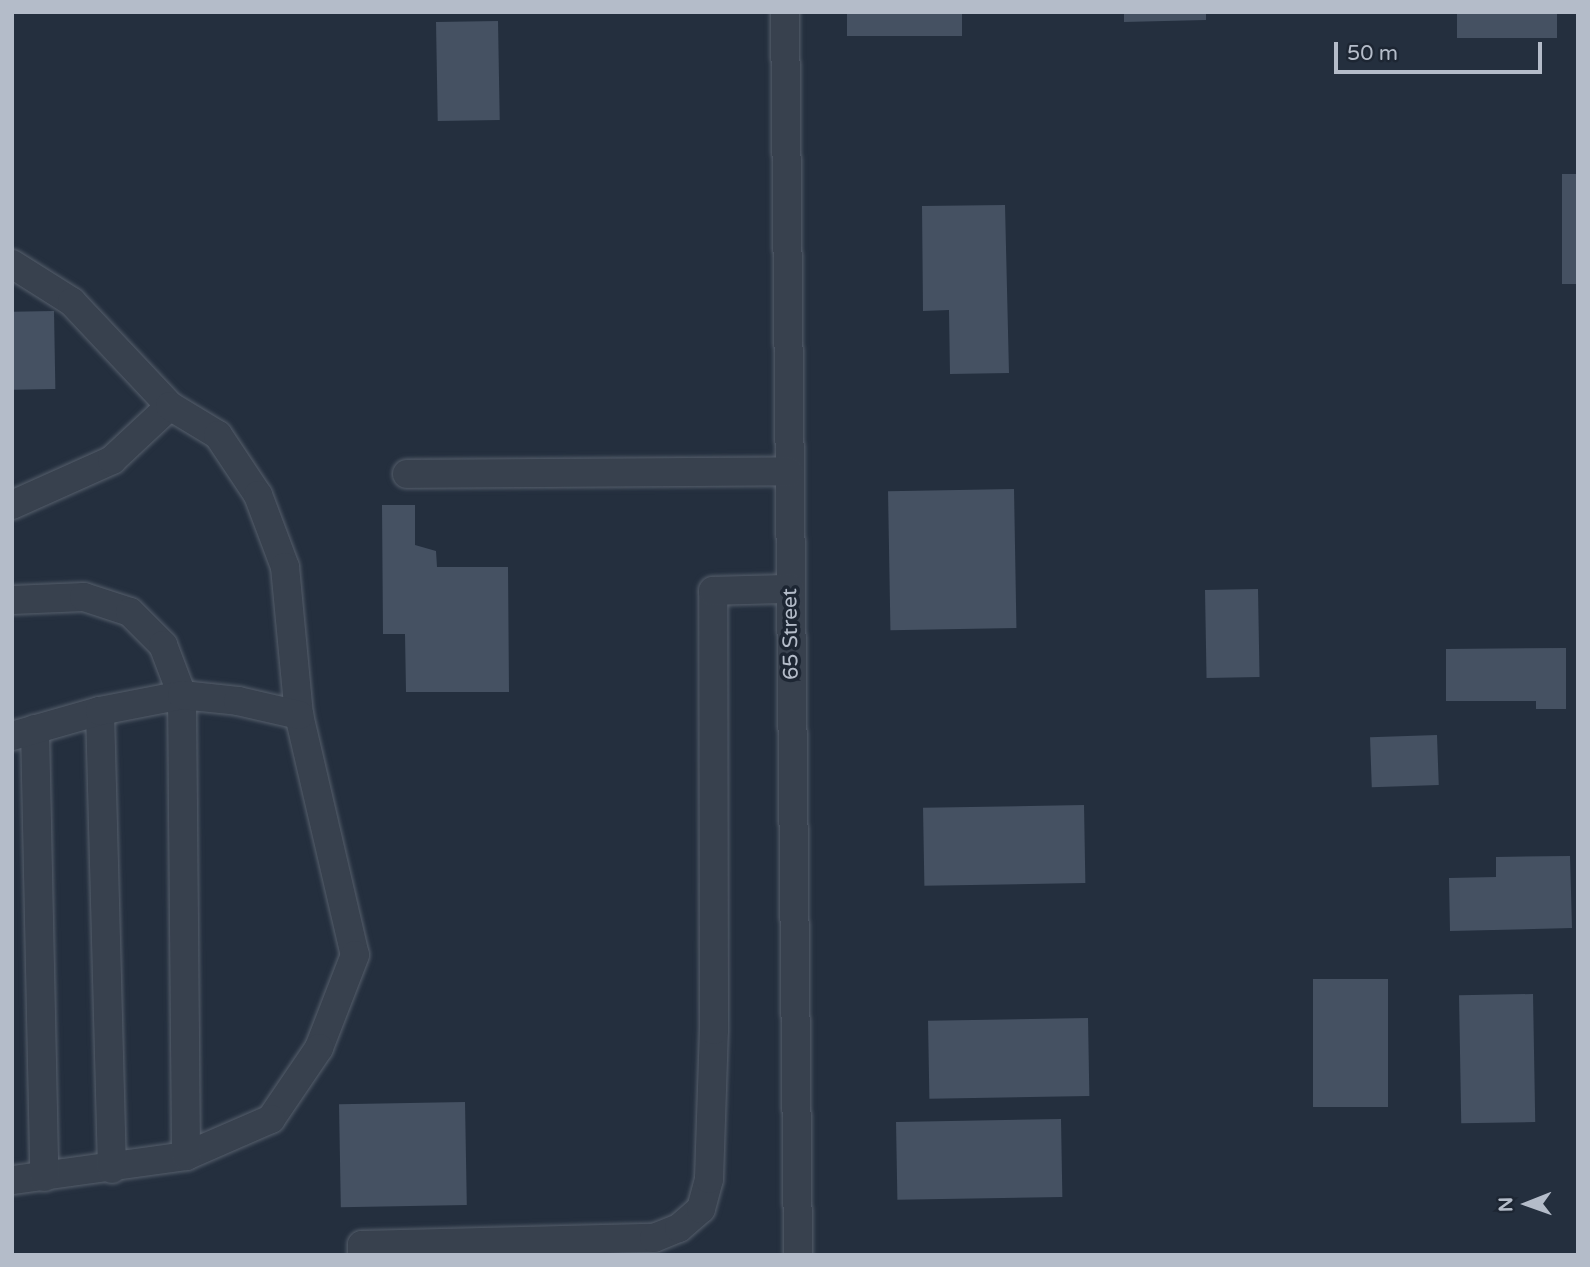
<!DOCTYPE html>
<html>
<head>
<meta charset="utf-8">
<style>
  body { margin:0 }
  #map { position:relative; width:1590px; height:1267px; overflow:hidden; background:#242f3e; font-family:"Varela Round",sans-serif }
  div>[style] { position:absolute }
  .building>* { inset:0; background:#455162; transform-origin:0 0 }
  .roads { filter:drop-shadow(0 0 2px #565f6c) drop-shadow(0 0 2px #565f6c) }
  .minor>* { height:28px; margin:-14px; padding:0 14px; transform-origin:14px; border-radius:14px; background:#38414e }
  span { translate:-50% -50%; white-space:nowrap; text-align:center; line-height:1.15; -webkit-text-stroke:7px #1d2633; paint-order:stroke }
  .street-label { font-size:21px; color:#b4bcc9 }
  .frame { position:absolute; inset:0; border:14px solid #b4bcc9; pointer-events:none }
  .north { position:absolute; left:1492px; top:1169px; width:70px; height:70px; -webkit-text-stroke:5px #1d2633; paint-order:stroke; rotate:269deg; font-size:19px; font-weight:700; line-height:28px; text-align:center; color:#b4bcc9 }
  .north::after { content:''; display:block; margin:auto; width:24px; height:32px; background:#b4bcc9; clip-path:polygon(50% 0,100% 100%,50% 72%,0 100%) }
  .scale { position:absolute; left:1334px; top:42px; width:208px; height:32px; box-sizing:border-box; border:4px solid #b4bcc9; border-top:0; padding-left:9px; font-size:21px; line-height:24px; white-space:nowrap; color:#b4bcc9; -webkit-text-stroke:5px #1d2633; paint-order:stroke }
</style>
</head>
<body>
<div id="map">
  <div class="building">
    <div style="left:847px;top:12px;width:115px;height:24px"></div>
    <div style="clip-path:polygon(1124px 12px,1206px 12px,1206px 20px,1124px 22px)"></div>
    <div style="left:1457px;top:12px;width:100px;height:26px"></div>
    <div style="left:498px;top:21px;width:99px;height:62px;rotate:89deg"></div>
    <div style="left:1562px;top:174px;width:16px;height:110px"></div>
    <div style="clip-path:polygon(1005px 205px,1009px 373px,950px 374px,949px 310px,923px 311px,922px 206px)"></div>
    <div style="left:54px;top:311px;width:78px;height:42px;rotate:89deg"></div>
    <div style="left:1014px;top:489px;width:139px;height:126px;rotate:89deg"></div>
    <div style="clip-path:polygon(382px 505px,415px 505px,415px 545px,436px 551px,437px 567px,508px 567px,509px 692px,406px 692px,405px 634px,383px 634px)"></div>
    <div style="left:1258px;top:589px;width:88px;height:53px;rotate:89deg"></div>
    <div style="clip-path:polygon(1566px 648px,1566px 709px,1536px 709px,1536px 701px,1446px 701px,1446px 649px)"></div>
    <div style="left:1437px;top:735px;width:50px;height:67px;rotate:88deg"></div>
    <div style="left:1084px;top:805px;width:78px;height:161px;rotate:89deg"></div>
    <div style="clip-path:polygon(1570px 856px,1572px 928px,1450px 931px,1449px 878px,1496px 877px,1496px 857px)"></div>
    <div style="left:1388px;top:979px;width:128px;height:75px;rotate:90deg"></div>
    <div style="left:1533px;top:994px;width:128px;height:74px;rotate:89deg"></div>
    <div style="left:1088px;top:1018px;width:78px;height:160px;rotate:89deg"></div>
    <div style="left:465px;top:1102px;width:103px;height:126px;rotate:89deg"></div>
    <div style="left:1061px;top:1119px;width:78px;height:165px;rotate:89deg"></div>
  </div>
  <div class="roads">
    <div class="minor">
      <div style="left:785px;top:12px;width:1243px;rotate:89.4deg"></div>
      <div style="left:12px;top:264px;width:71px;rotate:32.3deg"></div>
      <div style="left:72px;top:302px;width:143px;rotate:46.7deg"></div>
      <div style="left:407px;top:474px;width:382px;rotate:-0.4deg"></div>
      <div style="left:12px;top:505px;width:110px;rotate:-24.2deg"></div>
      <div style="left:112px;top:460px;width:79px;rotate:-43deg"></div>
      <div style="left:170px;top:406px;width:56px;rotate:31.1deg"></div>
      <div style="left:218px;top:435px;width:72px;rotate:56.3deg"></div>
      <div style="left:258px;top:495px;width:77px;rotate:69.4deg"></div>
      <div style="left:285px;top:567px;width:149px;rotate:84.6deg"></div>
      <div style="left:299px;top:715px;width:246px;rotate:76.9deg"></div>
      <div style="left:355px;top:955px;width:100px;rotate:111.2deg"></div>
      <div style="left:319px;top:1048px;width:86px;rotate:124.1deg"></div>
      <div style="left:271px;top:1119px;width:93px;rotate:156.5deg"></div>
      <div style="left:186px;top:1156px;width:176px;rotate:172.1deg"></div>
      <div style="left:12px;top:600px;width:72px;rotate:-2.4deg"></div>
      <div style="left:84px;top:597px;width:48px;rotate:18.1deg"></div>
      <div style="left:130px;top:612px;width:47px;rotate:45deg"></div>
      <div style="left:163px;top:645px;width:53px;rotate:69.2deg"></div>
      <div style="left:182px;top:695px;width:461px;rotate:89.5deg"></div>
      <div style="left:100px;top:711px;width:458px;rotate:88.5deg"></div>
      <div style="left:35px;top:729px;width:448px;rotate:88.8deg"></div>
      <div style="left:12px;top:736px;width:91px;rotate:-15.9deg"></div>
      <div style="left:100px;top:711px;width:84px;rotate:-11deg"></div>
      <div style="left:182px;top:695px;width:56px;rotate:6.1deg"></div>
      <div style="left:238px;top:701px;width:63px;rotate:12.9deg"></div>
      <div style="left:362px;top:1255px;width:10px;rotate:-90deg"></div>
      <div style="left:362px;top:1245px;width:292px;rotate:-1.4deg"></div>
      <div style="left:654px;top:1238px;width:27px;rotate:-22deg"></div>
      <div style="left:679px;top:1228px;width:29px;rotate:-41deg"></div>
      <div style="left:701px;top:1209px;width:31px;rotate:-75deg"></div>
      <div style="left:709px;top:1179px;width:149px;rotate:-88.1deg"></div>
      <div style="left:714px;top:1030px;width:439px;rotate:-90.1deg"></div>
      <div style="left:713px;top:591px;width:77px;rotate:-1.5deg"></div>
    </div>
  </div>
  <div class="street-label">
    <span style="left:791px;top:634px;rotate:-91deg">65 Street</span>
  </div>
  <div class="frame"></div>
  <div class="north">N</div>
  <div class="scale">50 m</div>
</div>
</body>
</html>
